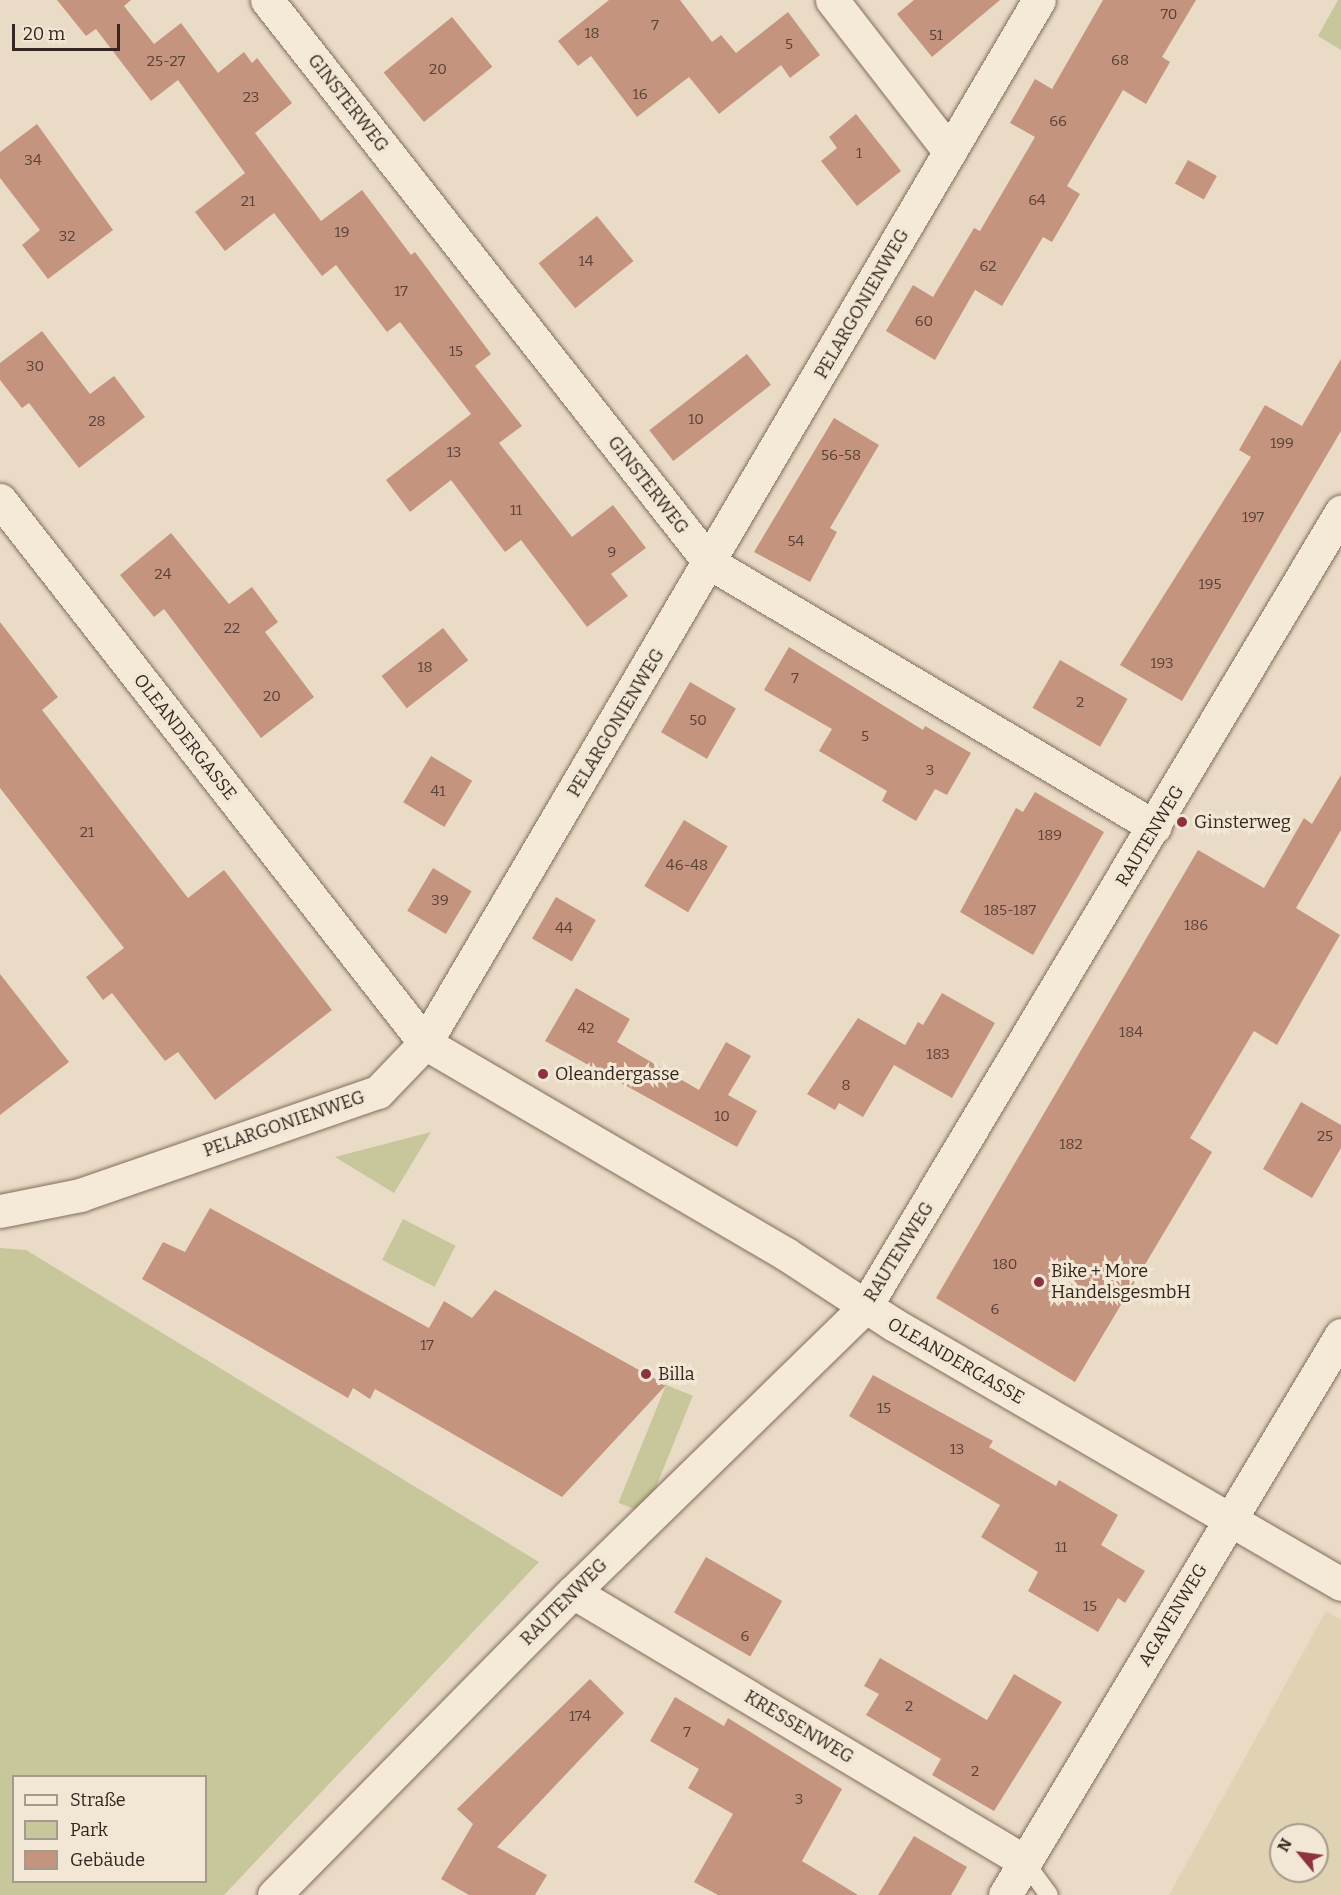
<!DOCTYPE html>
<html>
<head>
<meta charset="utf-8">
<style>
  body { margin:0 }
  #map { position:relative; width:1341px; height:1895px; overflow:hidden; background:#eadbc6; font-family:Bitter,serif }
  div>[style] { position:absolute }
  .farmland>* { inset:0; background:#dfd3b4 }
  .green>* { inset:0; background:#c7c79b; transform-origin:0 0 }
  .building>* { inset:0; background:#c5947f; transform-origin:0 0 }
  .roads { filter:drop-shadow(0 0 2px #836d5d) drop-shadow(0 0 2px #836d5d) }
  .service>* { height:18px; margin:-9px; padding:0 9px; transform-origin:9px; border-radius:9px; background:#f5e9d8 }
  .minor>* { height:33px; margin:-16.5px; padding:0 16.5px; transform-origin:16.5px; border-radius:16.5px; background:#f5e9d8 }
  .tertiary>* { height:33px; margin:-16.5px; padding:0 16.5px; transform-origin:16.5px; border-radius:16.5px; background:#f5e9d8 }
  .dots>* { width:16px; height:16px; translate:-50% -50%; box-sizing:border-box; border:3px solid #f2e6d5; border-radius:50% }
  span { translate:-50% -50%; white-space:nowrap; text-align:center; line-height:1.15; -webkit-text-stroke:6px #f2e6d5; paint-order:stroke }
  .number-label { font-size:15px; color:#594238 }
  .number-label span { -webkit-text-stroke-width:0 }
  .street-label { font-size:18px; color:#352720 }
  .poi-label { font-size:18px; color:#352720 }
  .left { translate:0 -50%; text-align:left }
  .legend { position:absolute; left:12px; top:1775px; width:195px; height:108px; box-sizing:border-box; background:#f2e6d5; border:2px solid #a69a8d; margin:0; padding:8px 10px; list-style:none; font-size:18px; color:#352720 }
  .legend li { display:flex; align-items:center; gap:12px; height:30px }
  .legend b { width:30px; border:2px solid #a69a8d }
  .north { position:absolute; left:1269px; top:1823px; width:60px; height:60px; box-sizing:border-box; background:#f2e6d5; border:2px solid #a69a8d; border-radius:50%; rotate:299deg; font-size:16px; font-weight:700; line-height:24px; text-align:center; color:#352720 }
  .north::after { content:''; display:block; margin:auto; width:21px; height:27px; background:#8d333f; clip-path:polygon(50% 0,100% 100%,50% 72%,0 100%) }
  .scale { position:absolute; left:12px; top:24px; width:108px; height:27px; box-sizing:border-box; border:3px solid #352720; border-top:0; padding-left:8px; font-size:18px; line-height:21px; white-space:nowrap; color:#352720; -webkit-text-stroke:4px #f2e6d5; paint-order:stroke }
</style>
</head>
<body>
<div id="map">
  <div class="farmland">
    <div style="clip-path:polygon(evenodd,1326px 1611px,1341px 1620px,1341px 1895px,1169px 1895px,1326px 1611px,1281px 1835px,1317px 1835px,1317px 1871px,1281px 1871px,1281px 1835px)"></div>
  </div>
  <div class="green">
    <div style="clip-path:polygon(1338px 0,1341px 0,1341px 50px,1318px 36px)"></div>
    <div style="clip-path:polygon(431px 1132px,394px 1193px,335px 1157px)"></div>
    <div style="left:403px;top:1219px;width:59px;height:46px;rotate:27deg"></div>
    <div style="clip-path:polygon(evenodd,0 1248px,26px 1250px,539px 1562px,224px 1895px,0 1895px,0 1248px,14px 1776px,206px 1776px,206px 1882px,14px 1882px,14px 1776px)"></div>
    <div style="left:666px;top:1385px;width:29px;height:127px;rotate:22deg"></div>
  </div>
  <div class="building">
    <div style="clip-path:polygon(57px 0,131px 0,124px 6px,154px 44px,181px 23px,218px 73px,244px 52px,252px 63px,257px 58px,292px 103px,255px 133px,321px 221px,362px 190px,411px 255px,415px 252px,491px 354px,475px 366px,522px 426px,499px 443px,572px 537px,613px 505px,646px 548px,611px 574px,628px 596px,587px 627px,521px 540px,505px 552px,451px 480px,410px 512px,386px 480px,471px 414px,400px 322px,387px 332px,336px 265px,322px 276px,274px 213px,225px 251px,195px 212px,245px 173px,178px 80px,151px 101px,96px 29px,86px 36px)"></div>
    <div style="clip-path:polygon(609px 0,680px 0,712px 42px,721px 35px,736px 53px,788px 12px,820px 55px,790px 78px,781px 65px,719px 114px,689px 77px,637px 117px,591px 56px,578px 66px,558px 41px)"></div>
    <div style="clip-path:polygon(914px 0,1000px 0,932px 57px,897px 14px)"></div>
    <div style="clip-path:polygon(1103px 0,1196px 0,1162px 57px,1170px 62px,1146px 104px,1123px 90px,1067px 186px,1080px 194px,1052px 242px,1043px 237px,1002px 306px,975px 290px,935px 360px,886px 331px,913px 285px,933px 297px,974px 228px,980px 231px,1035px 137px,1010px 123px,1035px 79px,1052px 89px)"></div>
    <div style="left:452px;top:17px;width:64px;height:88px;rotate:51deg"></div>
    <div style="clip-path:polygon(856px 114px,901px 171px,857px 206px,821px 161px,837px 148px,829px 137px)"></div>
    <div style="clip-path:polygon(37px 124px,113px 230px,48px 279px,22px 245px,40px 230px,0 178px,0 152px)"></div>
    <div style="left:1188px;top:160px;width:33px;height:27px;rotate:29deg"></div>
    <div style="left:597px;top:216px;width:58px;height:75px;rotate:51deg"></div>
    <div style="clip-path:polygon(42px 331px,90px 394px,114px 376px,145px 417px,79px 468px,29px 403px,22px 408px,0 380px,0 363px)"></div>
    <div style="left:747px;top:354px;width:39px;height:124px;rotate:52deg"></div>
    <div style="clip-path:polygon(1341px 359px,1341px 431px,1182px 701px,1120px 665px,1251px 457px,1239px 450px,1265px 405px,1302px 426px)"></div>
    <div style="clip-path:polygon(834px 418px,879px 445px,830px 528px,837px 532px,810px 582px,754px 552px)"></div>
    <div style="clip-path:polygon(171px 533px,229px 604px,252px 587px,278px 622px,265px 632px,314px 697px,261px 738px,164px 609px,154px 617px,120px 575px)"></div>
    <div style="clip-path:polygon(0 622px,58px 697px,42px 710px,188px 898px,224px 870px,332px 1010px,215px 1100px,178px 1052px,165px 1061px,112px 993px,103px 1000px,86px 977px,124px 948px,0 788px)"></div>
    <div style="left:443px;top:628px;width:41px;height:78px;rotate:52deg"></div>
    <div style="clip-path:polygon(789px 647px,923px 730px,925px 726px,971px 753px,947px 795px,935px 789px,916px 821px,882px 801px,887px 791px,819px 751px,832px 729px,764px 690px)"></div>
    <div style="left:1060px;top:660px;width:78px;height:55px;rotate:30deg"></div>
    <div style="left:690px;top:682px;width:53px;height:58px;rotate:30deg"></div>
    <div style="left:431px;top:756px;width:48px;height:54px;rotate:31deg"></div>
    <div style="clip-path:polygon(1341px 775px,1341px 830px,1296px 908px,1340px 935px,1277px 1045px,1254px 1031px,1190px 1138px,1212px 1152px,1075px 1382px,936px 1298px,1198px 850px,1264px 888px,1304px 818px,1312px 824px)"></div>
    <div style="clip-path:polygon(1035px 792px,1104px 832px,1033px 955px,960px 912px,1016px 808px,1023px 812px)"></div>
    <div style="left:684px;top:820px;width:51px;height:77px;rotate:31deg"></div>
    <div style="left:433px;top:868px;width:45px;height:50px;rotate:31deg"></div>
    <div style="left:556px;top:897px;width:46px;height:48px;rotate:30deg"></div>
    <div style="clip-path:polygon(0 974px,69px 1062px,0 1115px)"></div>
    <div style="clip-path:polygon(576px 988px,630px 1019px,617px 1042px,699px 1090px,726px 1042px,751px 1056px,728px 1095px,757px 1111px,737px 1147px,545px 1041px)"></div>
    <div style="clip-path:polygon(942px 993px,995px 1023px,952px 1098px,894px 1065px,863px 1117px,839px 1103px,835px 1110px,807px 1094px,858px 1018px,905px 1045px,918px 1022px,923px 1025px)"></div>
    <div style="clip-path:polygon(1301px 1102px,1341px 1125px,1341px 1148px,1312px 1198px,1263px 1169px)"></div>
    <div style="clip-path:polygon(210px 1208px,429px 1328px,444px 1301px,472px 1318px,495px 1290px,666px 1385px,562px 1497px,375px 1389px,370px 1399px,353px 1388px,348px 1398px,142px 1279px,163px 1242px,185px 1252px)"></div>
    <div style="clip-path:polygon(873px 1375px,993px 1441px,989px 1447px,1056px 1486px,1059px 1480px,1118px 1515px,1101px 1545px,1145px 1571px,1125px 1603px,1118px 1598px,1098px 1632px,1028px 1591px,1038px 1572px,981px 1537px,1000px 1505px,849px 1416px)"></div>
    <div style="left:706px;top:1557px;width:88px;height:64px;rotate:30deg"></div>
    <div style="clip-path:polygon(880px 1658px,987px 1720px,1014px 1674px,1062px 1702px,994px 1811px,932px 1775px,941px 1759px,866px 1715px,879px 1694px,864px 1686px)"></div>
    <div style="clip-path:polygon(590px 1679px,624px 1713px,497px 1847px,547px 1875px,535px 1895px,469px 1895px,441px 1879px,473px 1824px,457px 1809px)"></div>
    <div style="clip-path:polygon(675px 1697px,724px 1726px,728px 1718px,842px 1789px,802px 1861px,858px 1895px,718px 1895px,694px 1882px,733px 1814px,688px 1788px,699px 1769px,650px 1741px)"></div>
    <div style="clip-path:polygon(914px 1836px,967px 1867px,951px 1895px,878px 1895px)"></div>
  </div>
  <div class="roads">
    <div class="service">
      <div style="left:1024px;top:1861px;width:42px;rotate:53.7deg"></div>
    </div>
    <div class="minor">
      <div style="left:267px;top:0;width:716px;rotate:51.8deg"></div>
      <div style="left:710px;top:563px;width:517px;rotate:30.68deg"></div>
      <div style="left:832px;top:0;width:192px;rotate:52.2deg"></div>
      <div style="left:0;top:1211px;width:82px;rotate:-11.3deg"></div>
      <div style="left:80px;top:1195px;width:315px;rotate:-19.1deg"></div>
      <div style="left:378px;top:1092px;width:68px;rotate:-46.2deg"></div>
      <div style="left:425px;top:1043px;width:1210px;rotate:-59.52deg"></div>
      <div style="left:865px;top:1307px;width:927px;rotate:-59.09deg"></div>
      <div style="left:573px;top:1592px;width:525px;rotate:30.81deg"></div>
      <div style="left:1005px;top:1895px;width:653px;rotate:-59.04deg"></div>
    </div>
    <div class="tertiary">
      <div style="left:0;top:500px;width:690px;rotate:51.95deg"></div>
      <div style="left:425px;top:1043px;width:418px;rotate:30.3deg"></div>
      <div style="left:786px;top:1254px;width:128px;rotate:33.2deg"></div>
      <div style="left:893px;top:1324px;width:518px;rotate:30.13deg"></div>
      <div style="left:274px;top:1895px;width:426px;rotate:-45.4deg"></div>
      <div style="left:573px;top:1592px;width:408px;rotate:-44.3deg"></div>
    </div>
  </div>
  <div class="dots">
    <div style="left:1182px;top:822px;background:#8d333f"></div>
    <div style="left:543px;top:1074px;background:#8d333f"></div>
    <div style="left:1039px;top:1282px;background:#8d333f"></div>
    <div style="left:646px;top:1374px;background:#8d333f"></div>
  </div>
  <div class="number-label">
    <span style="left:1169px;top:15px">70</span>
    <span style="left:655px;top:26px">7</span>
    <span style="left:592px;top:34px">18</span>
    <span style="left:936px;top:36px">51</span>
    <span style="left:789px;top:45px">5</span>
    <span style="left:1120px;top:61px">68</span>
    <span style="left:166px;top:62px">25-27</span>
    <span style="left:438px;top:70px">20</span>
    <span style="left:640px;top:95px">16</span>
    <span style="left:251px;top:98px">23</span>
    <span style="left:1058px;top:122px">66</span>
    <span style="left:859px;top:154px">1</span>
    <span style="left:33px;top:161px">34</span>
    <span style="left:1037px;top:201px">64</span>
    <span style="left:248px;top:202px">21</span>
    <span style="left:342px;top:233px">19</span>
    <span style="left:67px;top:237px">32</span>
    <span style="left:586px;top:262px">14</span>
    <span style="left:988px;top:267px">62</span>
    <span style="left:401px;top:292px">17</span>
    <span style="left:924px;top:322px">60</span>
    <span style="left:456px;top:352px">15</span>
    <span style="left:35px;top:367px">30</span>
    <span style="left:696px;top:420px">10</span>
    <span style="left:97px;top:422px">28</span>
    <span style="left:1282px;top:444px">199</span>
    <span style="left:454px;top:453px">13</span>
    <span style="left:841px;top:456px">56-58</span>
    <span style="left:516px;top:511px">11</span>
    <span style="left:1253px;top:518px">197</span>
    <span style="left:796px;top:542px">54</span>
    <span style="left:612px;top:553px">9</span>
    <span style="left:163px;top:575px">24</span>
    <span style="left:1210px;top:585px">195</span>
    <span style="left:232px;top:629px">22</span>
    <span style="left:1162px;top:664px">193</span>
    <span style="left:425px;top:668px">18</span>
    <span style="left:795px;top:679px">7</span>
    <span style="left:272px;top:697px">20</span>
    <span style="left:1080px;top:703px">2</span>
    <span style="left:698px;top:721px">50</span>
    <span style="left:865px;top:737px">5</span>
    <span style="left:930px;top:771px">3</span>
    <span style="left:438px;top:792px">41</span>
    <span style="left:87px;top:833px">21</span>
    <span style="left:1050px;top:836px">189</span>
    <span style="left:687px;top:866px">46-48</span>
    <span style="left:440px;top:901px">39</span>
    <span style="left:1010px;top:911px">185-187</span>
    <span style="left:1196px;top:926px">186</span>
    <span style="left:564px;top:929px">44</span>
    <span style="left:586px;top:1029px">42</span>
    <span style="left:1131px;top:1033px">184</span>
    <span style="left:938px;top:1055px">183</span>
    <span style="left:846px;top:1086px">8</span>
    <span style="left:722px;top:1117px">10</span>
    <span style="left:1325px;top:1137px">25</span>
    <span style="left:1071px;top:1145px">182</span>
    <span style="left:1005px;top:1265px">180</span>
    <span style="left:995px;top:1310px">6</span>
    <span style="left:427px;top:1346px">17</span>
    <span style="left:884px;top:1409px">15</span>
    <span style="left:957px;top:1450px">13</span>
    <span style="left:1061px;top:1548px">11</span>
    <span style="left:1090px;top:1607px">15</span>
    <span style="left:745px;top:1637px">6</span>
    <span style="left:909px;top:1707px">2</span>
    <span style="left:580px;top:1717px">174</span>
    <span style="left:687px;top:1733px">7</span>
    <span style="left:975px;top:1772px">2</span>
    <span style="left:799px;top:1800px">3</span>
  </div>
  <div class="street-label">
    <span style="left:348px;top:103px;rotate:52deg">GINSTERWEG</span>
    <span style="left:862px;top:304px;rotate:-60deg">PELARGONIENWEG</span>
    <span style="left:648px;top:485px;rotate:52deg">GINSTERWEG</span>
    <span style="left:616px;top:723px;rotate:-59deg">PELARGONIENWEG</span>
    <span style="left:185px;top:737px;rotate:52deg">OLEANDERGASSE</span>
    <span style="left:1150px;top:836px;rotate:-59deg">RAUTENWEG</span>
    <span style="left:284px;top:1124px;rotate:-19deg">PELARGONIENWEG</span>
    <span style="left:899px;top:1252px;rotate:-58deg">RAUTENWEG</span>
    <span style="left:956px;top:1361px;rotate:30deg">OLEANDERGASSE</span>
    <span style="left:564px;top:1602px;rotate:-45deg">RAUTENWEG</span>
    <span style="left:1173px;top:1615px;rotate:-59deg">AGAVENWEG</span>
    <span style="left:799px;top:1727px;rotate:31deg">KRESSENWEG</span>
  </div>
  <div class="poi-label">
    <span class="left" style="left:1194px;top:822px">Ginsterweg</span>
    <span class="left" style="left:555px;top:1074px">Oleandergasse</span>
    <span class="left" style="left:1051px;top:1282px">Bike + More<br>HandelsgesmbH</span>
    <span class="left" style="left:658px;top:1374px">Billa</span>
  </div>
  <ul class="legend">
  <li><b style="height:8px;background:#f5e9d8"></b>Straße</li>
  <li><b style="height:16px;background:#c7c79b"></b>Park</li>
  <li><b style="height:16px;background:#c5947f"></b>Gebäude</li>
  </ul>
  <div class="north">N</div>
  <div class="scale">20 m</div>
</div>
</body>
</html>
